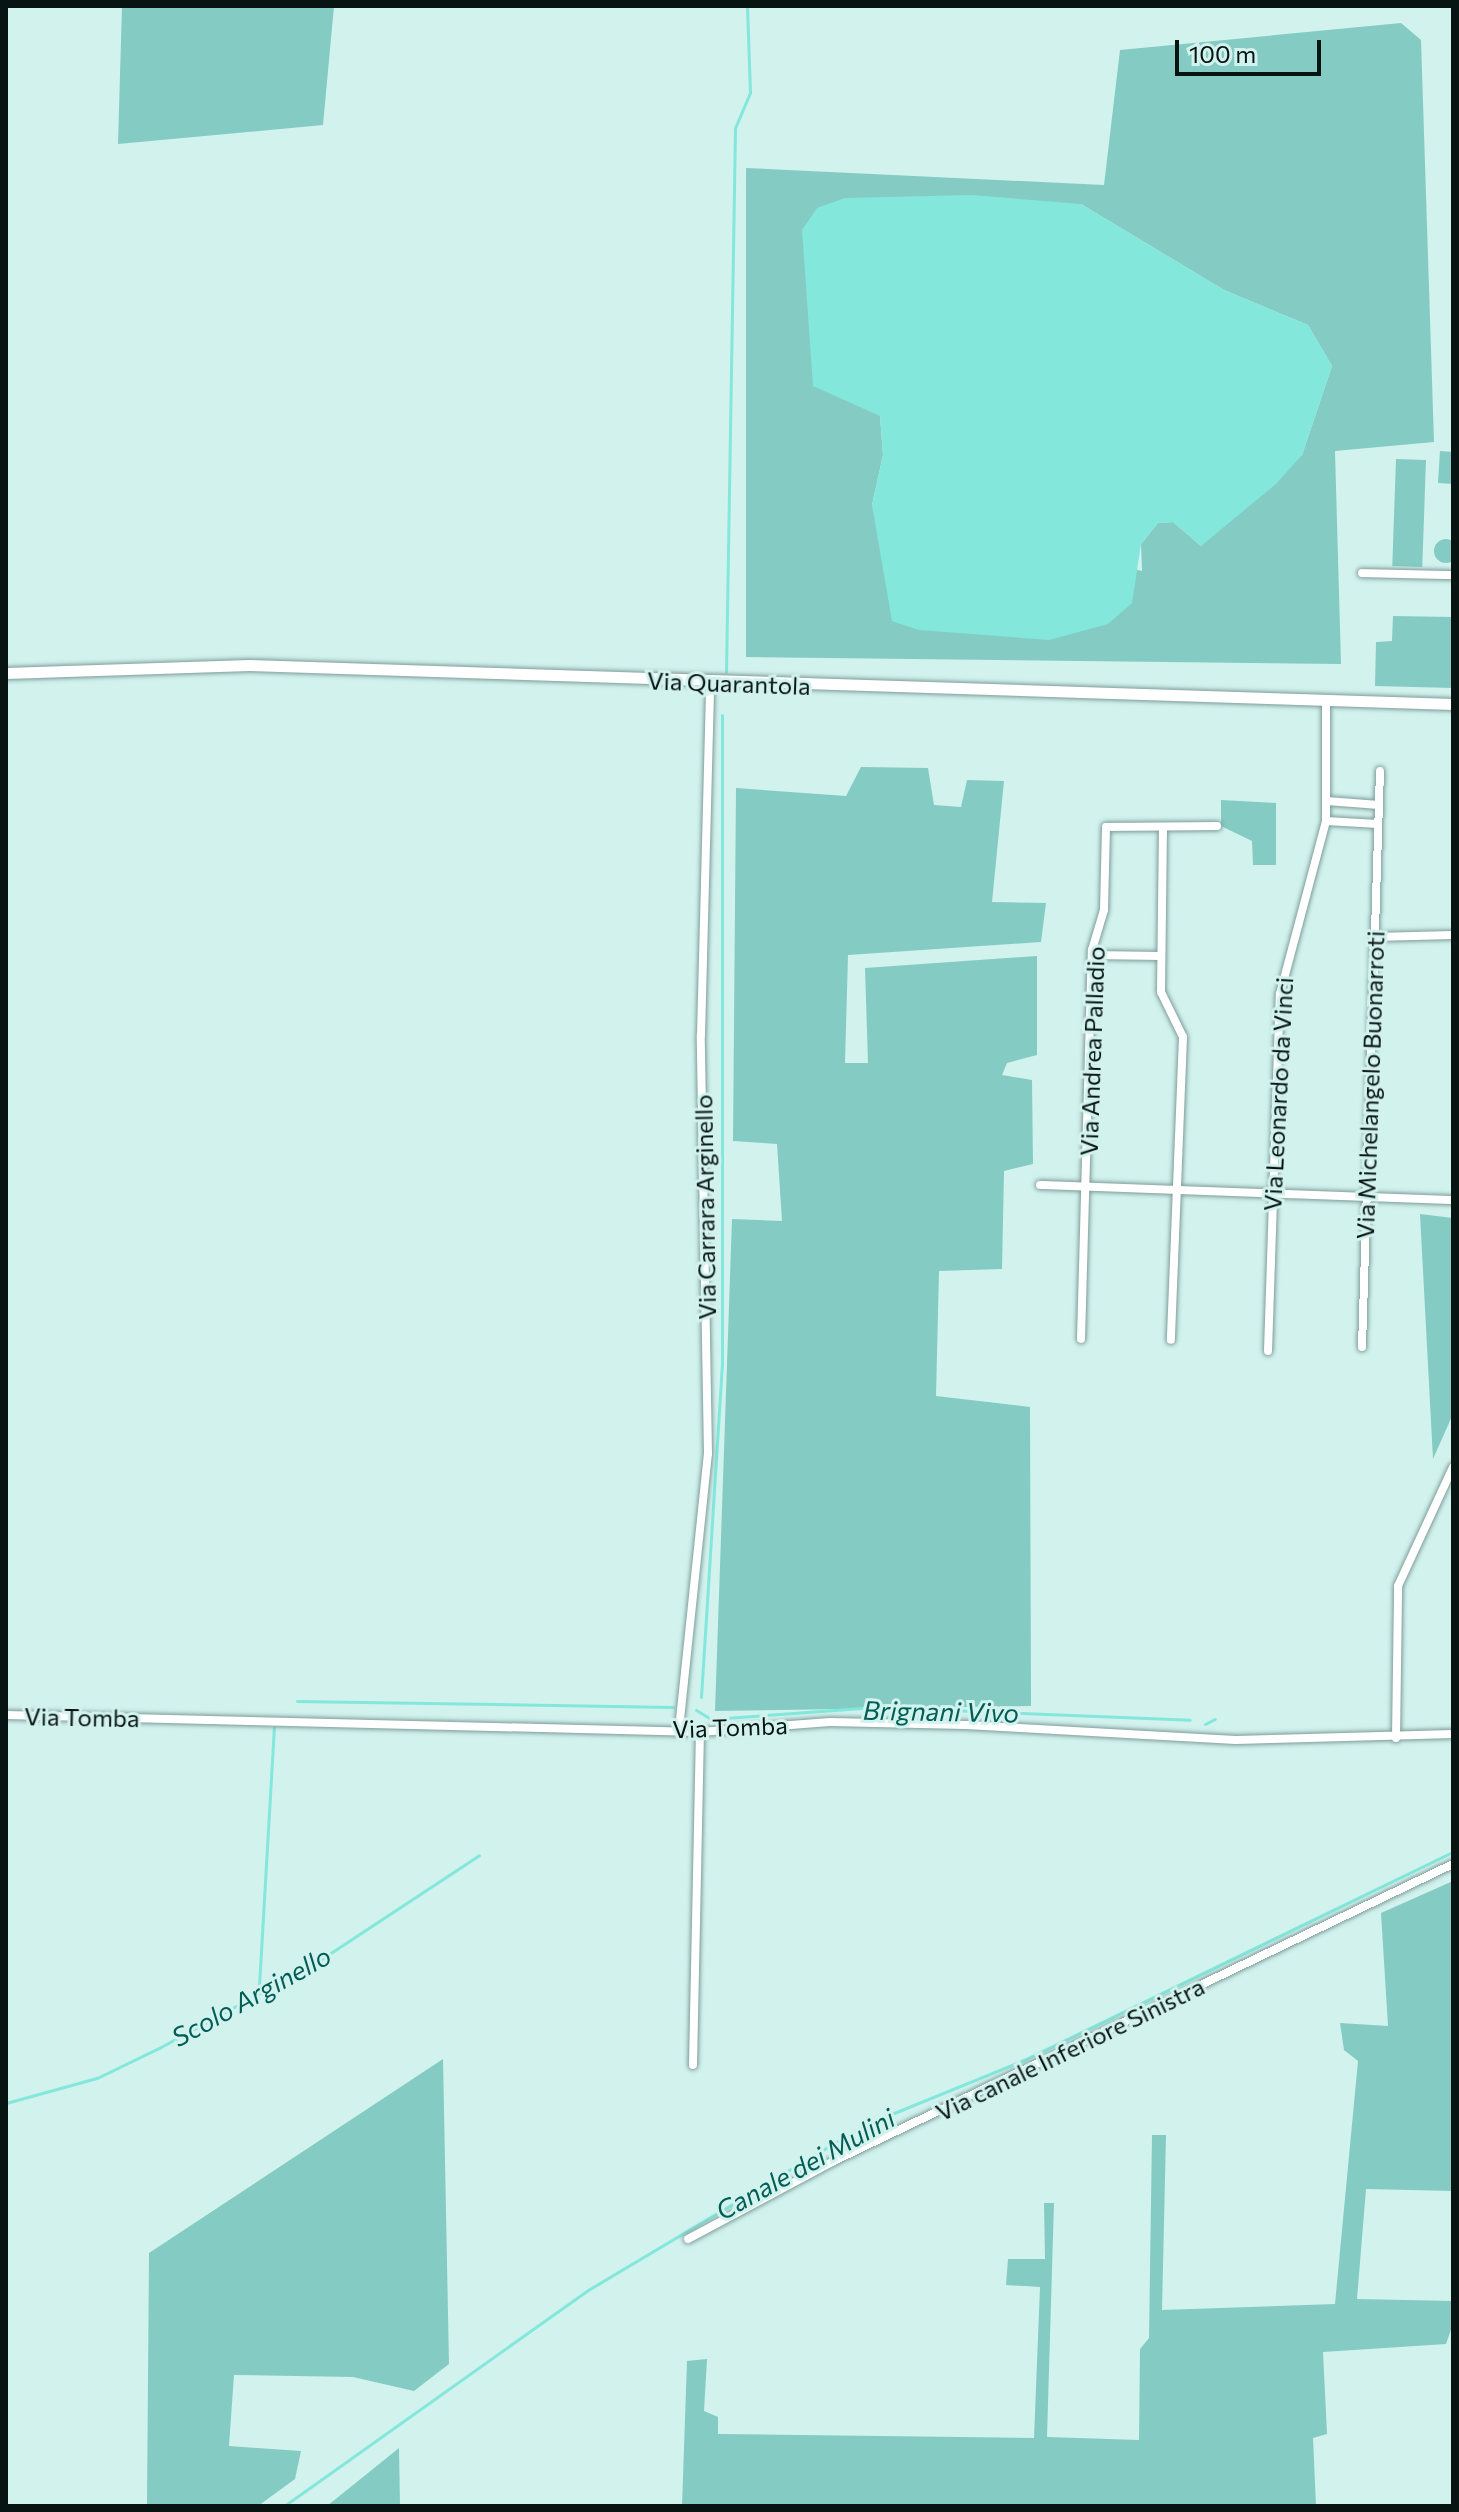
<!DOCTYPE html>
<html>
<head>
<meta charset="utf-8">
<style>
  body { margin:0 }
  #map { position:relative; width:1459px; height:2512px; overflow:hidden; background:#d2f2ee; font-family:Commissioner,sans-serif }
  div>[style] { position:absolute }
  .green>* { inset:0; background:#84cbc3; transform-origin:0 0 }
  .round { border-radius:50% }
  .water>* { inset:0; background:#83e7dc }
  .stream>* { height:3px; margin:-1.5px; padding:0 1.5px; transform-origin:1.5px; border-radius:1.5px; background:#83e7dc }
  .roads { filter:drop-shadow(0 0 2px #7f9d99) drop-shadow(0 0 2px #7f9d99) }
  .minor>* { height:8px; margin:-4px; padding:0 4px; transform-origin:4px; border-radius:4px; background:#fff }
  .secondary>* { height:11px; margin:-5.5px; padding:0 5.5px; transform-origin:5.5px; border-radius:5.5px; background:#fff }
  span { translate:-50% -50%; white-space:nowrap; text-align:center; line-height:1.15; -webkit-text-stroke:6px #d2f2ee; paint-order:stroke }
  .street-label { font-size:24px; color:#081412 }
  .water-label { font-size:26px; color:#005d56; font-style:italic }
  .frame { position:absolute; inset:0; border:8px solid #081412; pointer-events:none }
  .scale { position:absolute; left:1175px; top:40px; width:146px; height:36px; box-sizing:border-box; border:4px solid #081412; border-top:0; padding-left:10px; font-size:24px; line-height:28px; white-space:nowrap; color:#081412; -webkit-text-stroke:6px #d2f2ee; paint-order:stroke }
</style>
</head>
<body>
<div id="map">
  <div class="green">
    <div style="clip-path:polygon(122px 6px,334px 6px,323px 125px,118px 144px)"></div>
    <div style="clip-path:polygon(evenodd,1401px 23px,1421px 40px,1434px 442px,1335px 451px,1341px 664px,746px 657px,746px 168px,1104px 185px,1120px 50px,1401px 23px,1081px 204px,1224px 290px,1308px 325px,1332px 366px,1302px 455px,1201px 546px,1173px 522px,1158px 523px,1141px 544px,1142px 571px,872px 505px,883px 455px,880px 416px,1081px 204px)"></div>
    <div style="clip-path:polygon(1440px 451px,1453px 452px,1453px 484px,1438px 483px)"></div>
    <div style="left:1396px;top:459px;width:30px;height:107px;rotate:2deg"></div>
    <div class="round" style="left:1434px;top:539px;width:24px;height:24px"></div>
    <div style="clip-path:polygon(1393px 616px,1453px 617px,1453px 688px,1375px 686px,1376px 642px,1392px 641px)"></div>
    <div style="clip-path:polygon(861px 767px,928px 768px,934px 805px,961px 807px,967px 780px,1004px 781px,992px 902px,1046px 903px,1041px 942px,848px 955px,845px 1063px,868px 1063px,865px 968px,1037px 956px,1037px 1055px,1007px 1063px,1002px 1075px,1032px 1080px,1033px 1164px,1004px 1171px,1002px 1269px,939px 1271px,936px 1396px,1030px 1407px,1031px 1706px,715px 1711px,732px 1219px,782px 1221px,777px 1144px,733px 1141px,736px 788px,846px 796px)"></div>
    <div style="clip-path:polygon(1221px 800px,1276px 803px,1276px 865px,1253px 865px,1252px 841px,1221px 826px)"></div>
    <div style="clip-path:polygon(1420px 1214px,1453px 1218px,1453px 1414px,1433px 1459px)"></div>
    <div style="clip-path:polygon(1453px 1881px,1453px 2191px,1366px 2189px,1357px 2299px,1453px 2301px,1453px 2324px,1446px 2344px,1323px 2352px,1327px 2434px,1313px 2438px,1316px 2506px,682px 2506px,687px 2361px,707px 2359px,704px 2411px,718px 2417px,718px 2434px,1034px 2438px,1040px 2287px,1006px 2285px,1008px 2259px,1045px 2259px,1044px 2203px,1054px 2203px,1047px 2437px,1139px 2440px,1140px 2349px,1149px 2338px,1152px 2135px,1166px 2135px,1162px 2310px,1335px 2304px,1358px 2061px,1344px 2050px,1340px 2023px,1388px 2026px,1381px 1913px)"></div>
    <div style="clip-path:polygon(443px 2059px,449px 2364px,414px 2391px,353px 2377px,234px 2375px,229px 2446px,301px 2451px,295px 2479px,258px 2506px,147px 2506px,149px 2253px)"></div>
    <div style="clip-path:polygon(399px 2448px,400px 2506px,327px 2506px)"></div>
  </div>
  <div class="water">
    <div style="clip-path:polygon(972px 195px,1081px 204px,1224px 290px,1308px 325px,1332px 366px,1302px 455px,1276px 484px,1201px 546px,1173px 522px,1158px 523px,1141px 544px,1132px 603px,1108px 624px,1049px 640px,919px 630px,892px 621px,872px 505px,883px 455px,880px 416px,813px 386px,802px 230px,817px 208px,845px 198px)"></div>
  </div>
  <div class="stream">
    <div style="left:726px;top:672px;width:544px;rotate:-89.05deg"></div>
    <div style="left:735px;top:128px;width:39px;rotate:-67deg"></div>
    <div style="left:750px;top:92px;width:86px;rotate:-92deg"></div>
    <div style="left:701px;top:1697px;width:333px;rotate:-86.4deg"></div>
    <div style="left:722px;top:1365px;width:650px;rotate:-90deg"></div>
    <div style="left:297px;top:1701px;width:376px;rotate:0.9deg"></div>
    <div style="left:696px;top:1710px;width:17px;rotate:31deg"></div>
    <div style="left:711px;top:1719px;width:162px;rotate:-4.2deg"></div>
    <div style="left:873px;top:1707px;width:317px;rotate:2.3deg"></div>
    <div style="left:1205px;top:1724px;width:11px;rotate:-27deg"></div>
    <div style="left:252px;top:1996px;width:12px;rotate:-55deg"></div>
    <div style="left:259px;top:1986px;width:259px;rotate:-86.7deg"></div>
    <div style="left:6px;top:2103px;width:94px;rotate:-15.4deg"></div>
    <div style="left:97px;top:2078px;width:69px;rotate:-25.8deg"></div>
    <div style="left:159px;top:2048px;width:180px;rotate:-28.6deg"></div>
    <div style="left:317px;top:1962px;width:194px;rotate:-33.4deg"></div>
    <div style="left:284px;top:2506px;width:373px;rotate:-35.4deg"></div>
    <div style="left:588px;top:2290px;width:325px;rotate:-30.8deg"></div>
    <div style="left:867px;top:2124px;width:172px;rotate:-22.2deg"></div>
    <div style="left:1026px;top:2059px;width:475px;rotate:-25.9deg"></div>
  </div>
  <div class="roads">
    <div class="minor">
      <div style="left:1362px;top:573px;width:91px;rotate:1.3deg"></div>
      <div style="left:1327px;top:801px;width:52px;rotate:4.4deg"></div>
      <div style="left:1326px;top:821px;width:52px;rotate:3.3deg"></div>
      <div style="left:1163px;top:827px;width:165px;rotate:90.7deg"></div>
      <div style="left:1161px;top:992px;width:50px;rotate:63.9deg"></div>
      <div style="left:1183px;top:1037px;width:303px;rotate:92.3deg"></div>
      <div style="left:1374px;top:937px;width:79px;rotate:-1.5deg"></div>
      <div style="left:1092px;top:955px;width:69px;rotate:0.8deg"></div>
      <div style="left:1040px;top:1185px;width:413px;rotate:2.1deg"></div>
      <div style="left:1081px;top:1339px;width:389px;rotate:-88.4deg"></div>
      <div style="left:1092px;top:950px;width:42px;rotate:-73.3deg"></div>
      <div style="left:1104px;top:910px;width:83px;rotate:-88.6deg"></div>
      <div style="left:1106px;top:827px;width:111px;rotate:-0.5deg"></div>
      <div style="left:1362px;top:1347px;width:576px;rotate:-88.21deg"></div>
      <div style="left:1268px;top:1351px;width:357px;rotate:-88.1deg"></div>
      <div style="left:1280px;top:994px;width:179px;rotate:-75.1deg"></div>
      <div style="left:1326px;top:821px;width:122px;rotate:-90deg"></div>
      <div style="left:6px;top:1715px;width:694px;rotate:1.4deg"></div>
      <div style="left:700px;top:1732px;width:130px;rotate:-4.4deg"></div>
      <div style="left:830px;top:1722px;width:136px;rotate:1.3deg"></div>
      <div style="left:966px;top:1725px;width:270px;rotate:3.2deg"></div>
      <div style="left:1236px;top:1740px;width:217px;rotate:-1.6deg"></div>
      <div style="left:679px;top:1729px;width:277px;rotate:-84deg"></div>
      <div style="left:708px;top:1454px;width:419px;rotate:-91deg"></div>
      <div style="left:701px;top:1035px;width:353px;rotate:-88.5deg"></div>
      <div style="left:1396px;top:1738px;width:152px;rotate:-89.2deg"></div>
      <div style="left:1398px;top:1586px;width:131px;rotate:-65.2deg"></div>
      <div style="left:693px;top:2065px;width:333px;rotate:-88.8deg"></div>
      <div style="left:688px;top:2239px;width:163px;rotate:-28.1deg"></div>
      <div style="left:832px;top:2162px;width:689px;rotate:-25.64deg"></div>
    </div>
    <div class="secondary">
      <div style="left:6px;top:673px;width:243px;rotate:-1.9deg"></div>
      <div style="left:249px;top:665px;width:1205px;rotate:1.86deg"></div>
    </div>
  </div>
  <div class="street-label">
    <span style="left:729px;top:683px;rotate:2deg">Via Quarantola</span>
    <span style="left:1092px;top:1051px;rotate:-88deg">Via Andrea Palladio</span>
    <span style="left:1370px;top:1085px;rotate:-88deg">Via Michelangelo Buonarroti</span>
    <span style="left:1278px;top:1094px;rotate:-87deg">Via Leonardo da Vinci</span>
    <span style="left:705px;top:1207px;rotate:-91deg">Via Carrara Arginello</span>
    <span style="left:82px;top:1717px;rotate:1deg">Via Tomba</span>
    <span style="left:730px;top:1727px;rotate:-2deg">Via Tomba</span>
    <span style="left:1070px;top:2049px;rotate:-26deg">Via canale Inferiore Sinistra</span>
  </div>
  <div class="water-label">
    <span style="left:941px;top:1711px;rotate:1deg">Brignani Vivo</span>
    <span style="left:251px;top:1996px;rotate:-29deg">Scolo Arginello</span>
    <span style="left:805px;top:2164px;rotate:-29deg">Canale dei Mulini</span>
  </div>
  <div class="frame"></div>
  <div class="scale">100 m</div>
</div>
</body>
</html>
